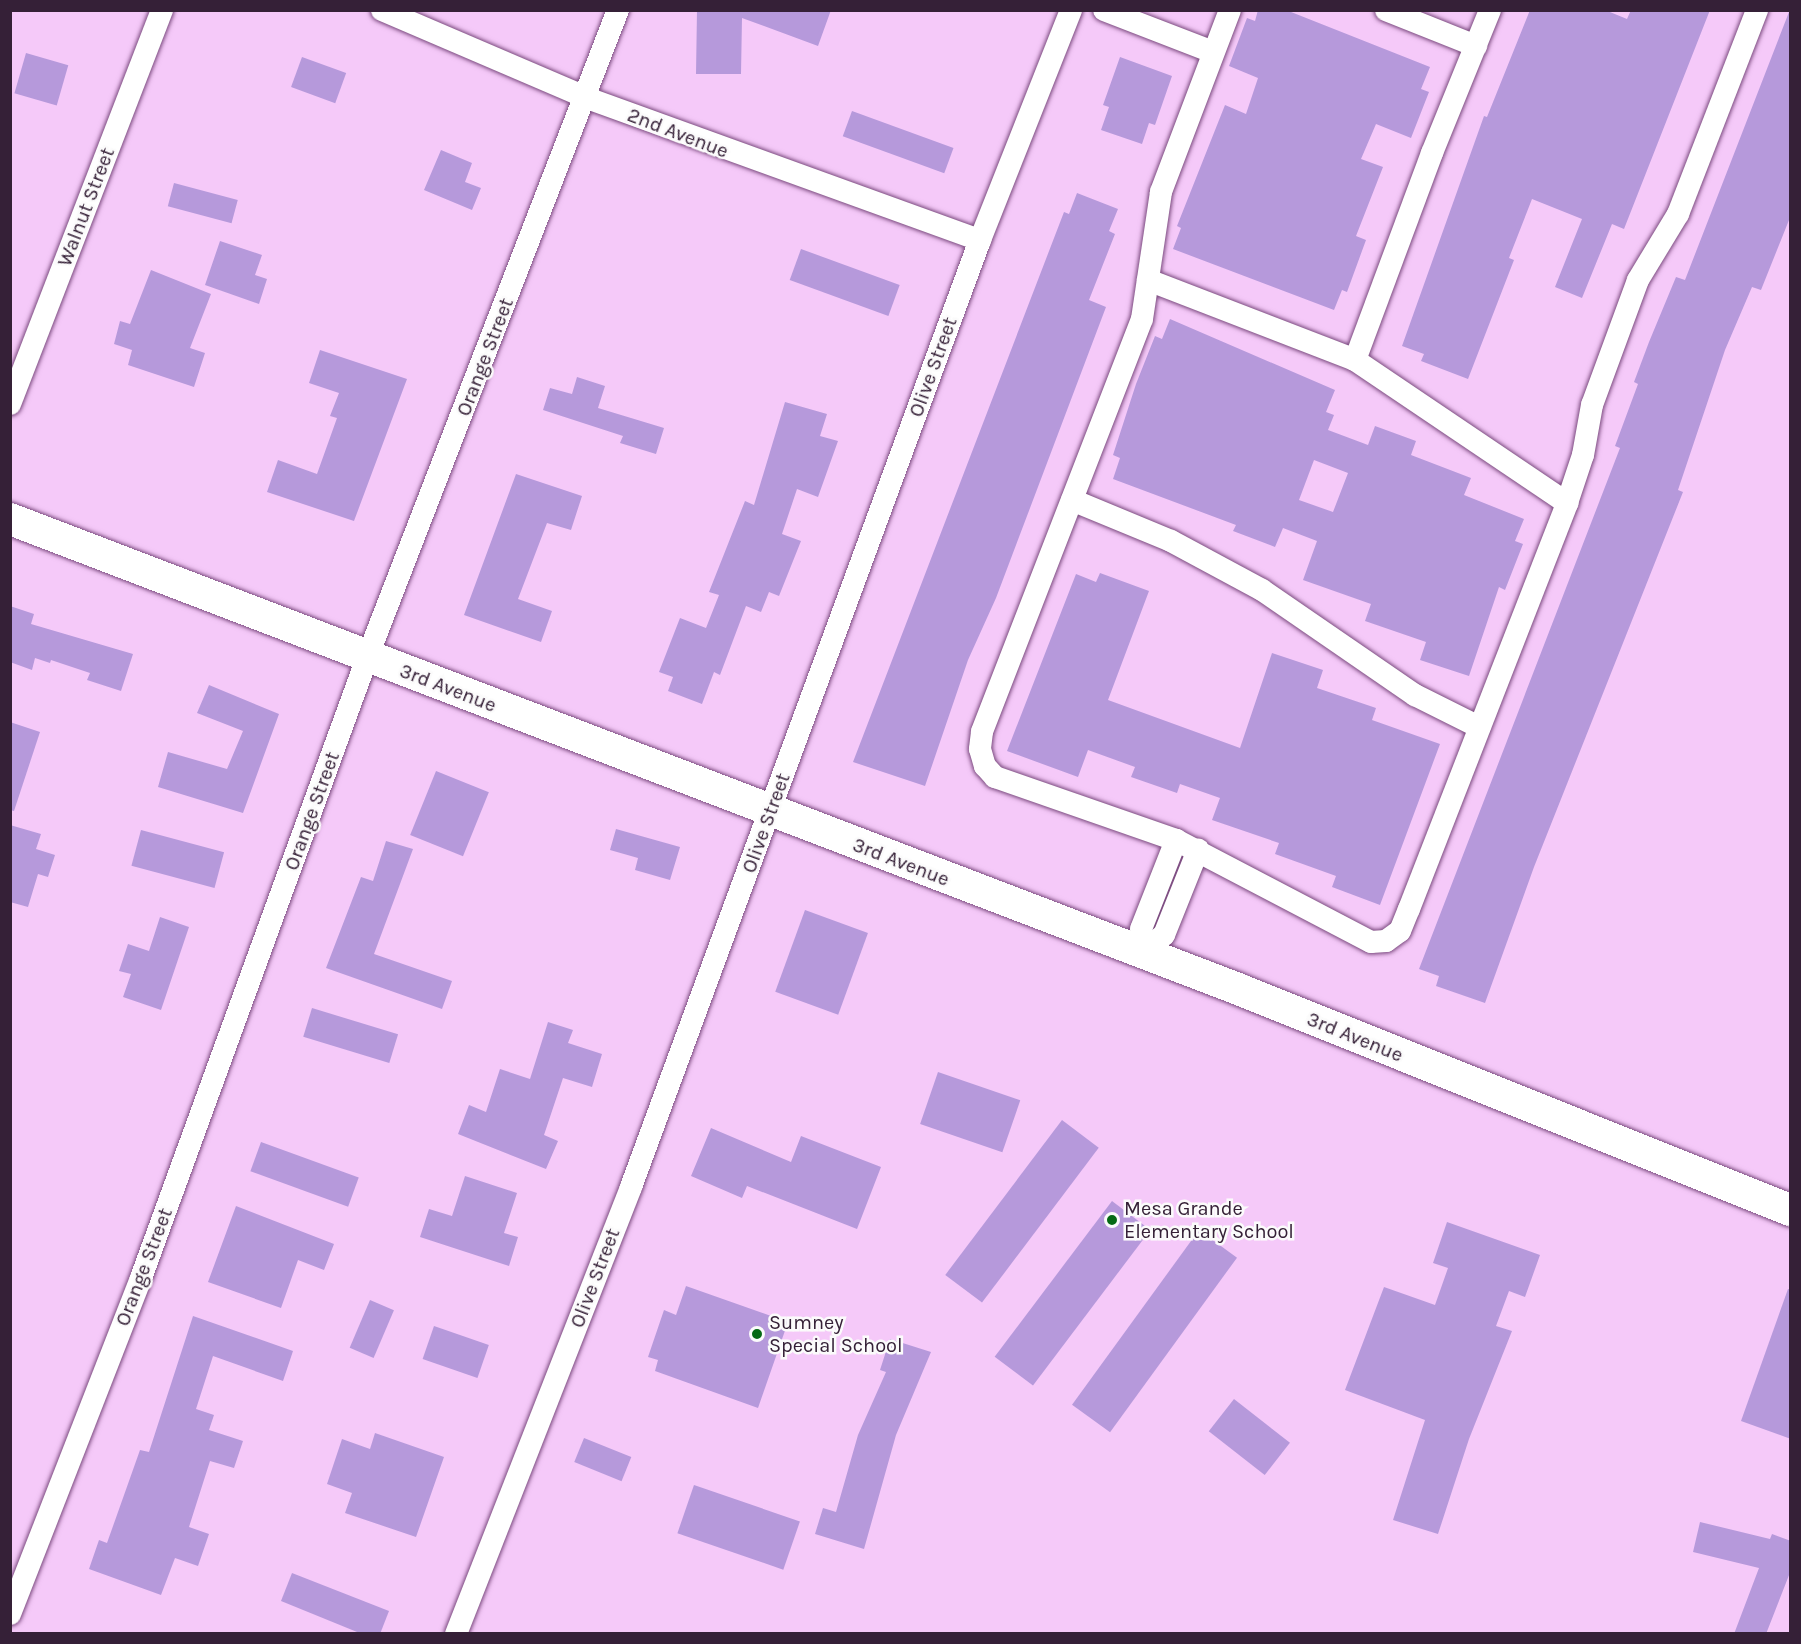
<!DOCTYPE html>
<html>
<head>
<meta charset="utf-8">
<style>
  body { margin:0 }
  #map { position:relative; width:1801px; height:1644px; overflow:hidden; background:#f5c9f9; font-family:Karla,sans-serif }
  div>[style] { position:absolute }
  .building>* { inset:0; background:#b699db; transform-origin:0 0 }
  .roads { filter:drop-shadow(0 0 2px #7b4a7f) drop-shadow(0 0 2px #7b4a7f) }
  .street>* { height:22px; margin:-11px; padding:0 11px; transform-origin:11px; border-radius:11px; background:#fff }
  .secondary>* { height:32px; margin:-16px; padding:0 16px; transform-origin:16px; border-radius:16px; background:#fff }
  .dots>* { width:16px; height:16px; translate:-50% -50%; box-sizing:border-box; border:3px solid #fbfbfb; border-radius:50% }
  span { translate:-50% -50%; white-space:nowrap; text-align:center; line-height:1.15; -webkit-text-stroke:5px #fbfbfb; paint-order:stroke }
  .street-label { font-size:20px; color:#352037 }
  .poi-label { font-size:20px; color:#352037 }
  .left { translate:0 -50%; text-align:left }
  .frame { position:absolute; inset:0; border:12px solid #352037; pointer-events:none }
</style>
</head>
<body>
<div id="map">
  <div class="building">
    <div style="clip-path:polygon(697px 10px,831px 10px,818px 46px,742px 18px,741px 74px,696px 74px)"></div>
    <div style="clip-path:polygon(1258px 10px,1286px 10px,1430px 67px,1421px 89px,1429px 92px,1411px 138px,1376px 124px,1361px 159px,1383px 167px,1356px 236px,1366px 240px,1347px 292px,1342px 290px,1334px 310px,1173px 249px,1181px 228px,1177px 226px,1225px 105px,1246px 114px,1258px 78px,1229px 66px,1247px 18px,1255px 21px)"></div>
    <div style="clip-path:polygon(1530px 10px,1605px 10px,1627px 19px,1631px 10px,1710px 10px,1624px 229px,1612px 224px,1582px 298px,1555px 287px,1582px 219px,1532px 199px,1509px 258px,1514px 260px,1468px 379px,1421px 361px,1424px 354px,1402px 346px,1484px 116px,1487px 117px)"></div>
    <div style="clip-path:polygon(1789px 12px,1791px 215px,1761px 290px,1752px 287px,1725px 350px,1678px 490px,1683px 492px,1534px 867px,1485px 1003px,1436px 986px,1439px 976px,1419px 969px,1620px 448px,1615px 446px,1638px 384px,1634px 382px,1649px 342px,1676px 277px,1685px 280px)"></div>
    <div style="left:26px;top:53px;width:44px;height:42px;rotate:16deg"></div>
    <div style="left:302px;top:57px;width:47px;height:32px;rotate:20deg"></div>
    <div style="clip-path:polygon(1120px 57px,1172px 76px,1155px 125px,1149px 123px,1142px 144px,1101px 130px,1109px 107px,1103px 105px)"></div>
    <div style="left:852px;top:111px;width:108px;height:27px;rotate:20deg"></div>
    <div style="clip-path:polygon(441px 150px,472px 163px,465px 182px,481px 188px,472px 210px,424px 190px)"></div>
    <div style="left:174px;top:183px;width:66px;height:24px;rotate:15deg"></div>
    <div style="clip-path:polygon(1077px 193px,1118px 209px,1109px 231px,1115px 234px,1089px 300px,1106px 307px,996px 598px,968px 660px,925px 786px,853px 762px,1064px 212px,1069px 214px)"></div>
    <div style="clip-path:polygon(220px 241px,262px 255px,255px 275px,267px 279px,259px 304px,205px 285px)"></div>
    <div style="left:801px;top:249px;width:105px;height:33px;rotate:20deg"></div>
    <div style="clip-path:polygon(151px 270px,211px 294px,190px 348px,205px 353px,194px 387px,128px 365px,132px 350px,114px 344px,120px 321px,130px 324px)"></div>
    <div style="clip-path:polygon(evenodd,1170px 319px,1335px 390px,1326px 412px,1334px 415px,1328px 430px,1368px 445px,1375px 426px,1416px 441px,1411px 455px,1471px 478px,1464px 495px,1524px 519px,1515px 541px,1523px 544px,1505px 590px,1499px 587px,1469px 676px,1420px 660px,1426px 642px,1365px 621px,1371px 604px,1303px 580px,1317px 541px,1283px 528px,1275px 547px,1233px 531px,1236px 525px,1113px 479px,1120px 458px,1113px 455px,1136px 384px,1155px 336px,1162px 339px,1170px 319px,1314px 460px,1348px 473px,1333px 512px,1299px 500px,1314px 460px)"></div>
    <div style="clip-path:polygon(320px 350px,407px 379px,354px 521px,267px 492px,278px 460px,317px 474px,337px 418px,330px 416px,339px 393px,309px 383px)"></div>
    <div style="clip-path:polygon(577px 377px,605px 386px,598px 408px,664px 428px,656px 454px,620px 443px,623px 436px,543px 410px,550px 388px,572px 394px)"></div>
    <div style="clip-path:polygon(785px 402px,827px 414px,820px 436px,838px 441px,818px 497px,797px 489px,782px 534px,801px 541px,779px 596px,769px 592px,761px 612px,746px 606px,720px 675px,714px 672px,702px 704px,668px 691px,673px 677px,659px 672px,680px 618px,706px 628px,719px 595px,709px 592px,745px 501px,754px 505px)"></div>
    <div style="clip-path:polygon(516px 474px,582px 496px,571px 530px,547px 523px,518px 599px,552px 611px,541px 642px,464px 615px)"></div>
    <div style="clip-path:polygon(1100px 573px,1149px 591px,1108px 700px,1240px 748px,1272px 653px,1323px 670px,1317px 688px,1376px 708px,1372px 720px,1440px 744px,1380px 905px,1332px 887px,1336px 876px,1275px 854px,1279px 843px,1212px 820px,1220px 798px,1180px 784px,1177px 793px,1131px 777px,1135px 767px,1088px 750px,1078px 777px,1007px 751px,1076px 574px,1096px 582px)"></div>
    <div style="clip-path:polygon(10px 606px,34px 614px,31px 624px,133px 654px,121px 691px,87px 680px,90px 673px,51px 660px,50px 663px,35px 658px,32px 670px,10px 662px)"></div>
    <div style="clip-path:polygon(209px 685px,279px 714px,243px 813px,158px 787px,168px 752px,227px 769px,243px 731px,197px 713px)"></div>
    <div style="clip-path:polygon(10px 722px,40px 732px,14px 811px,10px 810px)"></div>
    <div style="left:436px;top:771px;width:57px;height:69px;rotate:22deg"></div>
    <div style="clip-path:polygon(10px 825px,41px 834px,36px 849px,55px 855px,48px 877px,38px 874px,28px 907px,10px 902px)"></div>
    <div style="clip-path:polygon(616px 829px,680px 847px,670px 880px,635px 870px,638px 858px,610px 850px)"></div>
    <div style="left:141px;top:830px;width:86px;height:37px;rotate:15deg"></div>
    <div style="clip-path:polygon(386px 841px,413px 849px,374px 954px,452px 981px,442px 1009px,326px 968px,361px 877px,373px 881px)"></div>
    <div style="left:805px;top:910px;width:67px;height:87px;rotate:20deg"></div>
    <div style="clip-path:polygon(160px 917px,189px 927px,161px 1010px,123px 997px,131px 974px,119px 971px,128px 944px,149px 951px)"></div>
    <div style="left:312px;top:1008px;width:90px;height:30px;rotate:17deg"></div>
    <div style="clip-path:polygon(548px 1022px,573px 1030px,568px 1043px,602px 1054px,592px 1087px,563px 1078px,544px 1135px,558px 1141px,546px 1169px,458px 1134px,469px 1105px,486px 1112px,500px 1069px,530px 1079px)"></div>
    <div style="left:938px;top:1072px;width:87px;height:55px;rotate:19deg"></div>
    <div style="left:1062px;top:1120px;width:46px;height:194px;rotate:37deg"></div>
    <div style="clip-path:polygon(711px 1128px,791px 1162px,801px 1136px,881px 1167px,857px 1229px,747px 1186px,742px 1198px,691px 1176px)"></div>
    <div style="left:261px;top:1142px;width:104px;height:31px;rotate:20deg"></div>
    <div style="clip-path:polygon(465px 1176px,517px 1193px,504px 1233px,518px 1237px,509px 1266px,420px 1237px,429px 1209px,452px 1216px)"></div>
    <div style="left:1112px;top:1201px;width:48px;height:195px;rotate:37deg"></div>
    <div style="clip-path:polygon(236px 1206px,334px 1244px,324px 1270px,298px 1260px,281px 1308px,208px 1282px)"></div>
    <div style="clip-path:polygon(1447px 1222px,1540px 1255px,1525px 1297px,1509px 1291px,1496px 1326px,1512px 1331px,1469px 1439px,1438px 1534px,1393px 1520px,1425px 1420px,1345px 1390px,1384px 1287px,1435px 1305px,1448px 1268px,1433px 1263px)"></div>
    <div style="left:1199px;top:1230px;width:47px;height:216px;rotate:36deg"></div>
    <div style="clip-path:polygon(686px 1286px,788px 1322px,758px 1408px,655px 1371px,658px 1360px,648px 1357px,664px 1310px,676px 1315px)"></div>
    <div style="clip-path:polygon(1788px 1289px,1791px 1290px,1791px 1439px,1741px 1421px)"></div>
    <div style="left:370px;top:1300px;width:26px;height:52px;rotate:23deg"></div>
    <div style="clip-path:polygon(193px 1316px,293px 1351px,283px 1381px,213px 1356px,196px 1409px,214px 1415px,209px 1430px,243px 1441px,234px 1468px,210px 1461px,189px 1527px,209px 1534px,198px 1566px,175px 1558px,161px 1595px,89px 1569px,99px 1540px,107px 1543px,140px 1450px,149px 1452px)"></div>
    <div style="left:434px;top:1326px;width:58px;height:35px;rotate:19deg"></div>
    <div style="clip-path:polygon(890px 1339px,931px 1352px,896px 1435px,864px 1549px,815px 1534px,823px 1508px,836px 1512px,858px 1435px,886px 1372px,880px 1370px)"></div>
    <div style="left:1234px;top:1399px;width:71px;height:41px;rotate:38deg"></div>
    <div style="clip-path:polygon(375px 1433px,444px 1457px,416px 1537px,345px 1513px,352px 1493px,327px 1484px,342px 1439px,370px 1449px)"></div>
    <div style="left:584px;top:1438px;width:51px;height:26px;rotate:22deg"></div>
    <div style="left:694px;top:1485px;width:112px;height:51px;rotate:19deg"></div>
    <div style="clip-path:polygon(1700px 1522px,1770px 1539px,1772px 1534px,1791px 1541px,1791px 1570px,1766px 1634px,1734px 1634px,1759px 1568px,1693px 1552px)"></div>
    <div style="clip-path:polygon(292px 1573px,389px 1611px,380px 1634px,362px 1634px,281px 1601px)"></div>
  </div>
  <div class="roads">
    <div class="street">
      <div style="left:382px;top:10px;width:223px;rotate:23.2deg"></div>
      <div style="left:587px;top:98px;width:418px;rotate:19.9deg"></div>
      <div style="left:1104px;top:10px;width:117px;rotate:21.1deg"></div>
      <div style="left:1230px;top:10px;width:195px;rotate:110.8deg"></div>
      <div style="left:1161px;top:192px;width:128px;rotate:98.5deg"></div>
      <div style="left:1142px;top:319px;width:443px;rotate:111.2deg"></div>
      <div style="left:982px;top:732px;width:17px;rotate:97deg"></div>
      <div style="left:980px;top:749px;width:18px;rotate:74deg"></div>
      <div style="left:985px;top:766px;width:15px;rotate:48deg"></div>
      <div style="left:995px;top:777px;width:192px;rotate:19.2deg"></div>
      <div style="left:1176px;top:840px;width:220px;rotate:27.6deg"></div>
      <div style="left:1371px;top:942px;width:15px;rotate:-4deg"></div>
      <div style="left:1386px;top:941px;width:17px;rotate:-36deg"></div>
      <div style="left:1400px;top:931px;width:24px;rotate:-68deg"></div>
      <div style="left:1409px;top:909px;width:436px;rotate:-68.7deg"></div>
      <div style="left:1567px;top:503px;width:51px;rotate:-71.6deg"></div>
      <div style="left:1583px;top:455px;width:51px;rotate:-79.8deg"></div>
      <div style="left:1592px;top:405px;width:133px;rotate:-69.8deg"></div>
      <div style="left:1638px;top:280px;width:77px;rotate:-58.8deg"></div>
      <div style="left:1678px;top:214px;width:219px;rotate:-68.8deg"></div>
      <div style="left:1386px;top:10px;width:97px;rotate:21.8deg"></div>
      <div style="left:1148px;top:280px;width:222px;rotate:21.1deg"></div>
      <div style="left:1355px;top:360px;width:256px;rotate:34deg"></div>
      <div style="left:1355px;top:360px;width:221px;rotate:-69.6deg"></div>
      <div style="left:1432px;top:153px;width:154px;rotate:-67.9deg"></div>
      <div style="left:10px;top:404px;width:422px;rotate:-68.9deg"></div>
      <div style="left:1072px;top:500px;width:107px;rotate:22.5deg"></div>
      <div style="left:1171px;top:541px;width:103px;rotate:28.3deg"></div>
      <div style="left:1262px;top:590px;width:186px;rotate:34.5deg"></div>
      <div style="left:1415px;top:695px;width:72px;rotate:26.6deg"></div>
      <div style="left:1142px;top:952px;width:28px;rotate:-38deg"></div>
      <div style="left:1164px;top:935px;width:92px;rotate:-68.2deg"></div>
      <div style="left:1142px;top:952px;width:23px;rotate:-92deg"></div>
      <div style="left:1141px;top:929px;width:96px;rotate:-68.5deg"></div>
      <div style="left:10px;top:1614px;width:361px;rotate:-68.7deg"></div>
      <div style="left:141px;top:1278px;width:660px;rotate:-69.97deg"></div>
      <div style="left:367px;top:658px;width:695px;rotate:-68.83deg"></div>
      <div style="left:456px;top:1634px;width:480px;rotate:-68.6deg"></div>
      <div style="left:631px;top:1187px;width:1009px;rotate:-69.77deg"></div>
      <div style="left:980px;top:240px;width:247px;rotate:-68.4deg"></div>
    </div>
    <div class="secondary">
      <div style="left:10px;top:519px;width:1315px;rotate:20.94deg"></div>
      <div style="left:1238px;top:989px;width:595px;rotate:21.82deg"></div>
    </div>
  </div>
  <div class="dots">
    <div style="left:1112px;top:1220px;background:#056914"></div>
    <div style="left:757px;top:1334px;background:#056914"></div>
  </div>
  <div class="street-label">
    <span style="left:678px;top:133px;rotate:21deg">2nd Avenue</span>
    <span style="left:86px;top:207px;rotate:-69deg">Walnut Street</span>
    <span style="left:485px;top:357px;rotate:-69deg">Orange Street</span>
    <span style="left:933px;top:367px;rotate:-70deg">Olive Street</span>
    <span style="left:448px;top:688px;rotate:21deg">3rd Avenue</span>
    <span style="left:312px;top:811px;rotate:-70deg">Orange Street</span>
    <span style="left:766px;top:823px;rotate:-70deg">Olive Street</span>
    <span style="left:901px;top:862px;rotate:21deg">3rd Avenue</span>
    <span style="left:1355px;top:1037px;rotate:22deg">3rd Avenue</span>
    <span style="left:144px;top:1267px;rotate:-69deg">Orange Street</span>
    <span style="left:595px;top:1278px;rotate:-69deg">Olive Street</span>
  </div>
  <div class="poi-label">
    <span class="left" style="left:1124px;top:1220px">Mesa Grande<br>Elementary School</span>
    <span class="left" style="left:769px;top:1334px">Sumney<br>Special School</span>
  </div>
  <div class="frame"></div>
</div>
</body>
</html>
